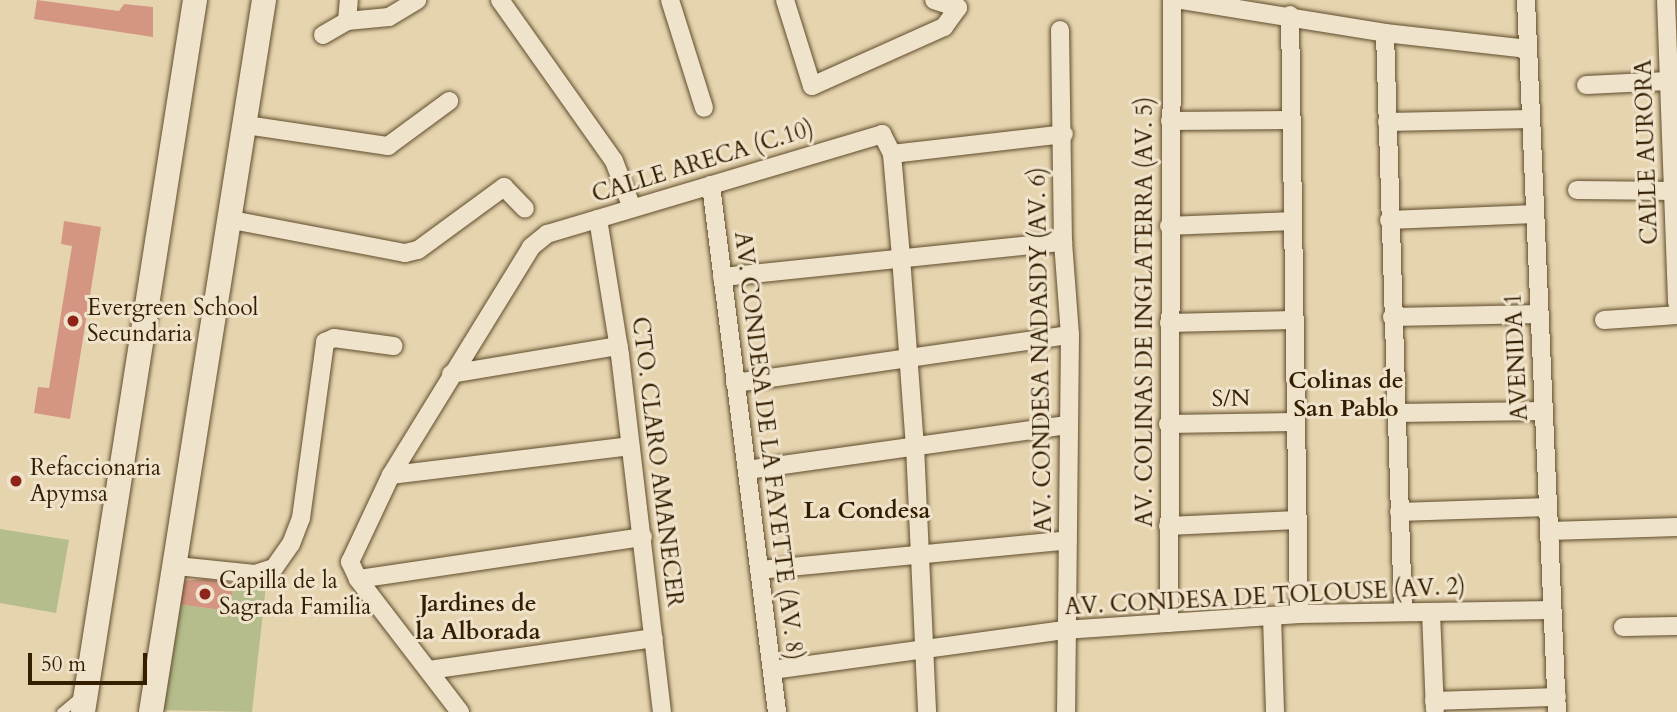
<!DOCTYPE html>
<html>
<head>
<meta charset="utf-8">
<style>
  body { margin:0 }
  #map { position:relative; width:1677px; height:712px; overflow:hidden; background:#e6d4af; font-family:Cardo,serif }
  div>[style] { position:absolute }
  .green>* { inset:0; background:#b4bd8b }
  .building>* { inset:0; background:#d49683 }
  .roads { filter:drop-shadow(0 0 2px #604c2c) drop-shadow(0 0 2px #604c2c) }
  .service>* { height:9px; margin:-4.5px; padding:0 4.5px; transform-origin:4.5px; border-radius:4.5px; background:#efe3cb }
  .minor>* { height:18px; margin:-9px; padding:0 9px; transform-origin:9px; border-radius:9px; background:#efe3cb }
  .secondary>* { height:24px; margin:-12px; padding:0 12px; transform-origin:12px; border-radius:12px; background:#efe3cb }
  .dots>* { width:19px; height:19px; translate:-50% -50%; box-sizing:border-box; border:4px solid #efe3cb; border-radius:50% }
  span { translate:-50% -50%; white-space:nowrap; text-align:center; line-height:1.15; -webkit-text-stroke:6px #efe3cb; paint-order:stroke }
  .street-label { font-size:23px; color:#341e00 }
  .poi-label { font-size:23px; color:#341e00 }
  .left { translate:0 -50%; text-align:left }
  .neighbourhood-label { font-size:24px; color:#341e00; font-weight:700 }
  .scale { position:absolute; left:28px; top:653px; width:119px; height:32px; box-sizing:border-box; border:4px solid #341e00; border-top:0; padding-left:9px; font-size:21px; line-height:24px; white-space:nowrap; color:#341e00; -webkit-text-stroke:5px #efe3cb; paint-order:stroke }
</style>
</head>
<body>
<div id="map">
  <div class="green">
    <div style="clip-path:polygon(0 529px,69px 540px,56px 613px,0 603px)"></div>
    <div style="clip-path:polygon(234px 583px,266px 585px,252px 712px,160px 710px,176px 604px,229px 611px)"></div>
  </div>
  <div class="building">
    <div style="clip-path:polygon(37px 0,119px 11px,124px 4px,153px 7px,153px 37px,34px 19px)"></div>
    <div style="clip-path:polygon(64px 221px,101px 227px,70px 419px,34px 413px,38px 387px,49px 388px,72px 246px,61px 244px)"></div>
    <div style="clip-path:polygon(205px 579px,234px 583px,229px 611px,176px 604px,181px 581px)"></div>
  </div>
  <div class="roads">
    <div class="service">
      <div style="left:61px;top:712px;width:25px;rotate:-40deg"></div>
    </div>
    <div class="minor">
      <div style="left:500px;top:0;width:197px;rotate:54.7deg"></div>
      <div style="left:614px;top:161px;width:50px;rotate:69deg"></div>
      <div style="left:670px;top:0;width:113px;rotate:72.5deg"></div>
      <div style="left:785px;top:0;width:90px;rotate:72.6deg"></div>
      <div style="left:812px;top:86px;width:145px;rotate:-24.1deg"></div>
      <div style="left:944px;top:27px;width:24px;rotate:-54deg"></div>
      <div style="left:958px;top:8px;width:25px;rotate:-162deg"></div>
      <div style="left:1182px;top:0;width:206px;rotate:9.2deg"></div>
      <div style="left:1385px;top:33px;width:144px;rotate:6.4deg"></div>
      <div style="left:1526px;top:0;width:713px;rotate:87.51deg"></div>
      <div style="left:1666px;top:0;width:303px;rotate:87.9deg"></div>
      <div style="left:1290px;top:15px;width:599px;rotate:89.14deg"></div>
      <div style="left:347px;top:21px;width:21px;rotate:-85deg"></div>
      <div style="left:1060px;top:30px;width:212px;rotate:89.2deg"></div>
      <div style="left:1063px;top:242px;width:93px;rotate:85.7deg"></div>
      <div style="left:1070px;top:335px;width:377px;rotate:90.6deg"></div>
      <div style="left:1385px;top:33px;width:579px;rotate:88.22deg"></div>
      <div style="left:323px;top:35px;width:28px;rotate:-30deg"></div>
      <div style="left:347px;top:21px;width:42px;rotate:-5.4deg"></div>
      <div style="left:389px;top:17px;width:33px;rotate:-31deg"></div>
      <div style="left:1586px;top:85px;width:83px;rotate:-2.8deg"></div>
      <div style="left:1170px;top:121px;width:120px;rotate:-0.5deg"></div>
      <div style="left:1387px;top:122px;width:144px;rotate:-1.2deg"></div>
      <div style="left:246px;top:125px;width:144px;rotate:8.4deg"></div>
      <div style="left:388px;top:146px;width:76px;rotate:-36.4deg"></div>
      <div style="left:892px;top:154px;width:173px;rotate:-6.6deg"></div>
      <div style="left:711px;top:185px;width:531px;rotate:82.86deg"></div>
      <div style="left:1577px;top:190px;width:100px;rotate:0.6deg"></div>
      <div style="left:598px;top:219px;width:138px;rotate:80.8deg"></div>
      <div style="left:620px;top:355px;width:359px;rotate:83.3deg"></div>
      <div style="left:232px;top:220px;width:176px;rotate:10.8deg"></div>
      <div style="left:405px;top:253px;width:13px;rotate:-13deg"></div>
      <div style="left:418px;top:250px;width:107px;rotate:-36.2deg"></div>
      <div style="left:504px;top:187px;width:30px;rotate:46deg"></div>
      <div style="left:1389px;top:220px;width:146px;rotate:-2.4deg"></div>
      <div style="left:1169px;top:226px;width:123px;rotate:-2.3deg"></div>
      <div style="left:722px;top:277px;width:343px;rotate:-5.9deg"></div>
      <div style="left:1392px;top:317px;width:148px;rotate:-1.2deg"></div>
      <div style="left:1604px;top:320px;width:73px;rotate:-3.9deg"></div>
      <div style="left:1169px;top:323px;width:124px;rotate:-1.4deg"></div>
      <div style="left:451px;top:374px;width:170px;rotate:-9.5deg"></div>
      <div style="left:735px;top:383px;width:338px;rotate:-8.2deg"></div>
      <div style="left:1396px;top:413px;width:148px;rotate:-0.8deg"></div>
      <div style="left:1168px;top:424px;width:127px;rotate:-0.9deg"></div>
      <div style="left:747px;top:470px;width:325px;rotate:-8deg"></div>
      <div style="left:391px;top:475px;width:241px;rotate:-6.9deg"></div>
      <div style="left:1399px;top:512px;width:149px;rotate:-1.9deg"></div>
      <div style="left:1168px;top:526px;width:129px;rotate:-2.7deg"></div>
      <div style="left:1550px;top:531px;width:127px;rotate:-1.8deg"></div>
      <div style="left:177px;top:566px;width:78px;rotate:5.9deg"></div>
      <div style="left:255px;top:574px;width:20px;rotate:-18deg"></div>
      <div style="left:274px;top:568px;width:29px;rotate:-55deg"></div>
      <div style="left:291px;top:544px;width:28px;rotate:-69deg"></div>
      <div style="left:301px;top:518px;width:178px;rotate:-82.2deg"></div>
      <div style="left:325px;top:342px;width:10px;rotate:-24deg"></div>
      <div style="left:334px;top:338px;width:60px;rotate:7.7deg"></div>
      <div style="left:759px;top:570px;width:310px;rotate:-5.5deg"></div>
      <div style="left:358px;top:579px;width:288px;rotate:-8.4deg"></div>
      <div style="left:1431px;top:612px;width:98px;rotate:87.7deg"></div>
      <div style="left:1272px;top:616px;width:96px;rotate:88.2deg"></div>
      <div style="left:1169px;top:623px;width:623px;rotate:-89.72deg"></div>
      <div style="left:1623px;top:627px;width:54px;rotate:-1.1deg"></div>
      <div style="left:429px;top:670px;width:227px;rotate:-8.1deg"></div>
      <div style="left:772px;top:670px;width:295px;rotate:-7.8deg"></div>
      <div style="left:1064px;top:630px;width:236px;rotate:-3.9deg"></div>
      <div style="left:1299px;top:614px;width:253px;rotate:-0.9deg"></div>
      <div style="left:1434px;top:701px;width:123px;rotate:-1.9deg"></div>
      <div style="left:460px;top:712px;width:168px;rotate:-127.5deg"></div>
      <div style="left:358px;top:579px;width:19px;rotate:-115deg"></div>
      <div style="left:350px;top:562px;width:96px;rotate:-64.8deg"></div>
      <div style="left:391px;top:475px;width:268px;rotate:-58.4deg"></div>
      <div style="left:531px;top:247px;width:21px;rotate:-39deg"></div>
      <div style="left:547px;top:234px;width:350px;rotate:-16.6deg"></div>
      <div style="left:882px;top:134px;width:22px;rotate:63deg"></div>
      <div style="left:892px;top:154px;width:103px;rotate:85deg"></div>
      <div style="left:901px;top:257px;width:190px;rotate:85.8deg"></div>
      <div style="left:915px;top:446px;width:266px;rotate:87.4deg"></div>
    </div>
    <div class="secondary">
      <div style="left:83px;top:712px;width:721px;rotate:-81.06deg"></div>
      <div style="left:151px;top:712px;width:721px;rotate:-80.98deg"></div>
    </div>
  </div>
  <div class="dots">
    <div style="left:73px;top:321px;background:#8f2418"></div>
    <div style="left:16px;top:481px;background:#8f2418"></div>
    <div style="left:205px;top:594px;background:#8f2418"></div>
  </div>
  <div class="street-label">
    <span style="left:1647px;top:152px;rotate:-92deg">CALLE AURORA</span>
    <span style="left:703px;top:162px;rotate:-17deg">CALLE ARECA (C.10)</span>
    <span style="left:1145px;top:312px;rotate:-90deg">AV. COLINAS DE INGLATERRA (AV. 5)</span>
    <span style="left:1041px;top:350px;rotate:-91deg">AV. CONDESA NADASDY (AV. 6)</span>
    <span style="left:1517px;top:357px;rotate:-93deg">AVENIDA 1</span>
    <span style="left:1231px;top:399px;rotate:-1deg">S/N</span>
    <span style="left:768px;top:446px;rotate:83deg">AV. CONDESA DE LA FAYETTE (AV. 8)</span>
    <span style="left:657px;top:462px;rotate:83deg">CTO. CLARO AMANECER</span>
    <span style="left:1265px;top:597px;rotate:-3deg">AV. CONDESA DE TOLOUSE (AV. 2)</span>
  </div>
  <div class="poi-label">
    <span class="left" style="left:87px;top:321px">Evergreen School<br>Secundaria</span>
    <span class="left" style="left:30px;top:481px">Refaccionaria<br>Apymsa</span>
    <span class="left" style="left:219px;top:594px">Capilla de la<br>Sagrada Familia</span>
  </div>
  <div class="neighbourhood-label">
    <span style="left:1346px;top:395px">Colinas de<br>San Pablo</span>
    <span style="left:867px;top:511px">La Condesa</span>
    <span style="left:478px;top:618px">Jardines de<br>la Alborada</span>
  </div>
  <div class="scale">50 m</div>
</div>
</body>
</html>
